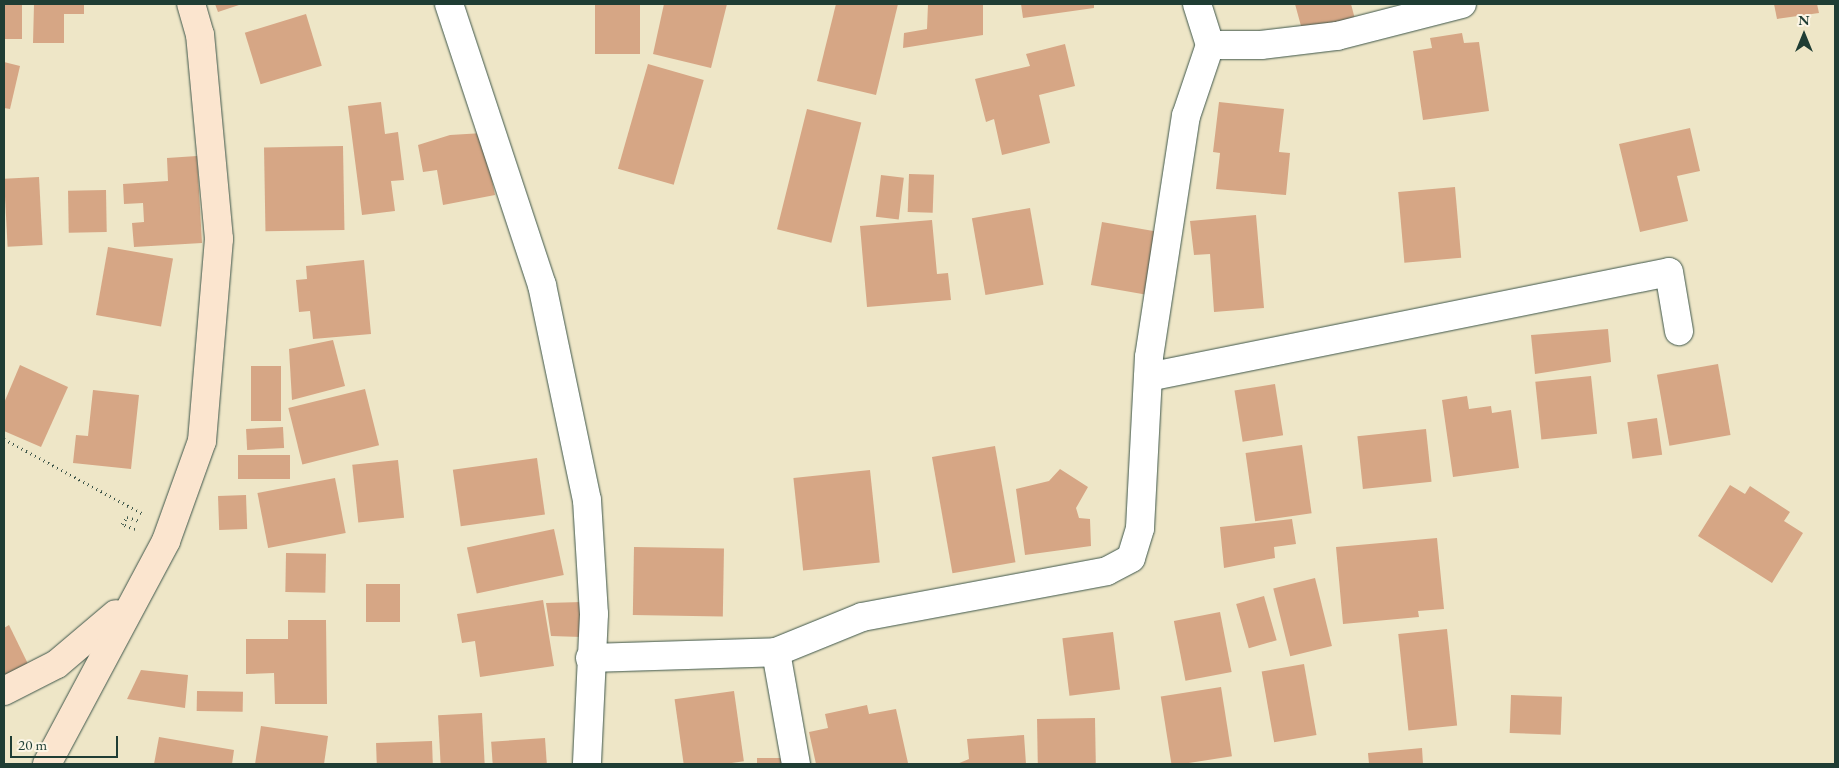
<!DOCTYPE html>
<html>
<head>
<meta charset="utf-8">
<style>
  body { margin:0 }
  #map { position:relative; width:1839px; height:768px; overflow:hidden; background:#eee6c7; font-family:"EB Garamond",serif }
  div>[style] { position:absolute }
  .building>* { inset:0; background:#d6a685; transform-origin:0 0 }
  .path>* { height:3px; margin-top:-1.5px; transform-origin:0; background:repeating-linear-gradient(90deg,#3e564a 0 1px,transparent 0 5px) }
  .roads { filter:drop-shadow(0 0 1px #3e564a) drop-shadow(0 0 1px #3e564a) }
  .minor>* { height:28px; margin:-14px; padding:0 14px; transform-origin:14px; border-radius:14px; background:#fff }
  .secondary>* { height:28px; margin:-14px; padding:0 14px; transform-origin:14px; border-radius:14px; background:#fbe5cf }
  span { translate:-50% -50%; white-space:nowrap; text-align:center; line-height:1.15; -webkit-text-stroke:5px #fcf5e5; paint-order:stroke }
  .frame { position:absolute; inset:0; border:5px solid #1f3d34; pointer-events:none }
  .north { position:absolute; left:1779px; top:10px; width:50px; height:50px; -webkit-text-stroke:4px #fcf5e5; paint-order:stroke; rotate:0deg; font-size:14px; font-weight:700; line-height:20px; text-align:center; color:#1f3d34 }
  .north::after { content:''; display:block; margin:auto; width:18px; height:22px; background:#1f3d34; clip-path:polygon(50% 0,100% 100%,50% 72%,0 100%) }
  .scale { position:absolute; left:10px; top:736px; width:108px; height:22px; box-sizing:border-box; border:2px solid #1f3d34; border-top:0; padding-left:6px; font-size:15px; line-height:18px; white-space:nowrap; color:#1f3d34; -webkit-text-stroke:4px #fcf5e5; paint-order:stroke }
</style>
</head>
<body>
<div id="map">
  <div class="building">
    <div style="left:4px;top:4px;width:18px;height:35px"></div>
    <div style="clip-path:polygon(34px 4px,84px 4px,84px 14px,64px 14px,64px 43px,33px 43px)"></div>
    <div style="clip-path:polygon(215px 4px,242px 4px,218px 12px)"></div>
    <div style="left:595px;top:4px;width:45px;height:50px"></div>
    <div style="clip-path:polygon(664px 4px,727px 4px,711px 68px,653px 54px)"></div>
    <div style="clip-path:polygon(836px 4px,898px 4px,876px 95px,817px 81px)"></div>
    <div style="clip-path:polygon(928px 4px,983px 4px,983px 35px,903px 48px,904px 33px,927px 29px)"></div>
    <div style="clip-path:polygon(1021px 4px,1094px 4px,1094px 8px,1023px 18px)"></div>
    <div style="clip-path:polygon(1295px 4px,1351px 4px,1356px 23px,1304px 37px)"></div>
    <div style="clip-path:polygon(1774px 4px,1817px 4px,1819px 13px,1777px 19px)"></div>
    <div style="left:306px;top:14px;width:54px;height:64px;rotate:73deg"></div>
    <div style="clip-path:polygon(1462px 33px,1464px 43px,1479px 42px,1489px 111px,1423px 120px,1413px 51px,1432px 48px,1430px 38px)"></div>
    <div style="clip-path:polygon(1065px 44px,1075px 86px,1039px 95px,1050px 143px,1002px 155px,994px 119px,986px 122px,975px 79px,1030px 66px,1026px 54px)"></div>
    <div style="clip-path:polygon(4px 62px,20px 66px,10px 109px,4px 108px)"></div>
    <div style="left:648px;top:64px;width:58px;height:109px;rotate:16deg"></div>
    <div style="clip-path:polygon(381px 102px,385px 134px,398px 132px,404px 180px,391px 181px,395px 211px,362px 215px,348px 106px)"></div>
    <div style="clip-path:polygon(1219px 102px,1284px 109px,1279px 152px,1290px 153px,1286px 195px,1216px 189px,1220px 153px,1213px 152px)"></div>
    <div style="left:807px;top:109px;width:56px;height:124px;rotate:14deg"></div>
    <div style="clip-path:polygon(1690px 128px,1700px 171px,1677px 176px,1688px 221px,1640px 232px,1619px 144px)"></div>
    <div style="clip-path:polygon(483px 133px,495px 195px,443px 205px,437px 170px,423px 172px,418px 145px,450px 135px)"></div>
    <div style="left:343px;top:146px;width:84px;height:79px;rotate:89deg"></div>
    <div style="clip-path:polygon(197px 156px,202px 243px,134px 247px,132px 223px,144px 222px,143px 203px,124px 204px,123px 184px,168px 181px,167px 158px)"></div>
    <div style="left:909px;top:174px;width:25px;height:38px;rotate:2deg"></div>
    <div style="left:881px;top:175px;width:23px;height:42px;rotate:7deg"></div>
    <div style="left:39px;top:177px;width:68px;height:35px;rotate:87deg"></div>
    <div style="left:1455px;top:187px;width:71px;height:57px;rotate:85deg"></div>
    <div style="left:106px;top:190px;width:42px;height:38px;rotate:89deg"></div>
    <div style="left:1030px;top:208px;width:78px;height:59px;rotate:80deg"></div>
    <div style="clip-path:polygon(1256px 215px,1264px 308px,1214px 312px,1210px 254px,1194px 255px,1190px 221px)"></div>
    <div style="clip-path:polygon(932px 220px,937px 274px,948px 273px,951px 300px,867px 307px,860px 226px)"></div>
    <div style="left:1102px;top:222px;width:55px;height:64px;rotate:10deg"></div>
    <div style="left:108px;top:247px;width:66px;height:69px;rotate:10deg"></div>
    <div style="clip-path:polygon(364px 260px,371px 334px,313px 339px,310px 311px,299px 312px,296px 280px,307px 279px,306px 266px)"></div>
    <div style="clip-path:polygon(1608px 329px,1611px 362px,1535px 374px,1531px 335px)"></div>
    <div style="clip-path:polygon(333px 340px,345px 386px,292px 400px,289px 349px)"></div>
    <div style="left:1718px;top:364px;width:72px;height:62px;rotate:80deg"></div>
    <div style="clip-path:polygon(20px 365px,68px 387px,41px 447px,4px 431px,4px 403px)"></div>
    <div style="left:281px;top:366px;width:55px;height:30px;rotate:90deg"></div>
    <div style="left:1591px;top:376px;width:58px;height:56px;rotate:84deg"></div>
    <div style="left:1275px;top:384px;width:52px;height:41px;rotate:81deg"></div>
    <div style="left:365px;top:389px;width:58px;height:79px;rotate:76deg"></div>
    <div style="clip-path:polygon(93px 390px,139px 395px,131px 469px,73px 463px,76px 435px,88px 436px)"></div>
    <div style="clip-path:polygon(1467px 396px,1469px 409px,1491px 406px,1492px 413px,1511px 410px,1519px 468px,1453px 477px,1442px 400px)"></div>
    <div style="left:1657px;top:418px;width:37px;height:30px;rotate:82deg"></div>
    <div style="left:283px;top:427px;width:21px;height:37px;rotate:87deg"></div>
    <div style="left:1426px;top:429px;width:53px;height:69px;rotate:84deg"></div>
    <div style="left:1302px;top:445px;width:69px;height:57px;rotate:82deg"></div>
    <div style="left:995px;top:446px;width:118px;height:64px;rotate:80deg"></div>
    <div style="left:290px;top:455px;width:24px;height:52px;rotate:90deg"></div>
    <div style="left:537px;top:458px;width:57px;height:85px;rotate:82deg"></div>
    <div style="left:398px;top:460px;width:58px;height:46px;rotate:84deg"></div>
    <div style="clip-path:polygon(1060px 469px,1088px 487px,1076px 508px,1079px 518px,1090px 519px,1091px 546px,1025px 555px,1016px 489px,1049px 481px)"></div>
    <div style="left:870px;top:470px;width:93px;height:77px;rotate:84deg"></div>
    <div style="left:335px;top:478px;width:56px;height:79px;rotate:79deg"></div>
    <div style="clip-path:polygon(1730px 485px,1745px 494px,1750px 486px,1790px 512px,1784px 521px,1803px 533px,1772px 583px,1698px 536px)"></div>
    <div style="left:246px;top:495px;width:34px;height:28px;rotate:88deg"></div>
    <div style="clip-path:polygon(1292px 519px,1296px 544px,1274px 547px,1275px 558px,1224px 568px,1220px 527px)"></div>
    <div style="left:554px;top:529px;width:47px;height:89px;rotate:78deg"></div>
    <div style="clip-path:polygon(1437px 538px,1444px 609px,1418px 611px,1419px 617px,1343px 624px,1336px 547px)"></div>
    <div style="left:634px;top:547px;width:90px;height:68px;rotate:1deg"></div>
    <div style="left:286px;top:553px;width:40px;height:39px;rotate:1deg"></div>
    <div style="left:1315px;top:578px;width:70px;height:43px;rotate:76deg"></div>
    <div style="left:366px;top:584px;width:34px;height:38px"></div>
    <div style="left:1264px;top:596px;width:46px;height:29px;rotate:74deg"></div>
    <div style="clip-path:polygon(543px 600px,554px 666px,480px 677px,475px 641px,462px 643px,457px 614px)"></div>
    <div style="clip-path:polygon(582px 602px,581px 637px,551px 636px,546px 603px)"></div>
    <div style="left:1220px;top:612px;width:61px;height:47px;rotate:79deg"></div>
    <div style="clip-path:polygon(288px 620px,326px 620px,327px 704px,275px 704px,274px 673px,246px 674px,246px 639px,288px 639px)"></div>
    <div style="clip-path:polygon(9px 625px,30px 668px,4px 681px,4px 628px)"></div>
    <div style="left:1447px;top:629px;width:97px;height:49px;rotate:84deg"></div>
    <div style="left:1113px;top:632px;width:58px;height:51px;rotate:83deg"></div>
    <div style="left:1304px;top:664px;width:72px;height:43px;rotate:80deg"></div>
    <div style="clip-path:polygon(141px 670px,188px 675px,185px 708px,127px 699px)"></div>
    <div style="left:1221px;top:687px;width:70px;height:61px;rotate:81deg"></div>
    <div style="left:197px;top:691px;width:46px;height:20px;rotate:1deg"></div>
    <div style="left:734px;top:691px;width:71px;height:60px;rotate:82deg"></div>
    <div style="left:1511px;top:695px;width:51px;height:38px;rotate:2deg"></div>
    <div style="clip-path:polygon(867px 705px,869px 714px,896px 709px,908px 763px,816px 764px,809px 732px,828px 728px,825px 714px)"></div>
    <div style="left:482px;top:713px;width:51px;height:44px;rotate:87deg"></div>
    <div style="left:1095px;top:718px;width:46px;height:58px;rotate:89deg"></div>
    <div style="clip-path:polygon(261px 726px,328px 736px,324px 764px,255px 764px)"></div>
    <div style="clip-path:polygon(1024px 735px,1026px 764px,957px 764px,969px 759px,967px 739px)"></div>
    <div style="clip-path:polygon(159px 737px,234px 750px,232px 764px,154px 764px)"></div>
    <div style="left:545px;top:738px;width:26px;height:54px;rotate:86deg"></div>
    <div style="left:432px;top:741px;width:23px;height:56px;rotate:88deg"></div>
    <div style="clip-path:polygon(1422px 748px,1423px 764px,1369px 764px,1368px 753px)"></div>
    <div style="left:757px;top:758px;width:29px;height:6px"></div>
  </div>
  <div class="path">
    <div style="left:4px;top:439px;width:158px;rotate:28.3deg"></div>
    <div style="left:135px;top:529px;width:14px;rotate:-159deg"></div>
    <div style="left:122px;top:524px;width:9px;rotate:-54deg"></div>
    <div style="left:127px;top:517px;width:13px;rotate:18deg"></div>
  </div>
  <div class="roads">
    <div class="minor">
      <div style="left:449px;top:4px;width:296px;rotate:71.7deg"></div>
      <div style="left:542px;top:285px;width:220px;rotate:78.2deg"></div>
      <div style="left:587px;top:500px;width:114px;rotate:86.5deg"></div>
      <div style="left:594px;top:614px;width:150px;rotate:92.7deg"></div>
      <div style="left:1210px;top:45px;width:51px"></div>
      <div style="left:1261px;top:45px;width:77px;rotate:-6.8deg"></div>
      <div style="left:1337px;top:36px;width:129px;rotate:-14.4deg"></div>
      <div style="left:1148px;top:377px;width:531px;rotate:-11.39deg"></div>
      <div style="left:1669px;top:272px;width:60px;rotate:80.4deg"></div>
      <div style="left:776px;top:652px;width:114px;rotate:79.9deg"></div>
      <div style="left:590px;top:658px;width:186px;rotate:-1.8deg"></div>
      <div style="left:776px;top:652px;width:93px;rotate:-22.1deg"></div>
      <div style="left:862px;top:617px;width:249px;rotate:-10.6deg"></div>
      <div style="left:1107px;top:571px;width:27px;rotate:-28deg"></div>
      <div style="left:1131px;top:558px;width:31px;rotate:-73deg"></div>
      <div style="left:1140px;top:528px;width:171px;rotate:-87deg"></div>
      <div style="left:1149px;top:357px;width:244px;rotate:-81.3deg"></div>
      <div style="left:1186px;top:116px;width:75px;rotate:-71.3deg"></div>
      <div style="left:1210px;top:45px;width:43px;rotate:-107.6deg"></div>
    </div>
    <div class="secondary">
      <div style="left:4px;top:691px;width:59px;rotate:-27deg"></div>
      <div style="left:57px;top:664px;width:77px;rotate:-40.3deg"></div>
      <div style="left:47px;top:764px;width:253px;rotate:-61.9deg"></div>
      <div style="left:166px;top:541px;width:106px;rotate:-70.2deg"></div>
      <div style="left:202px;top:441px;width:203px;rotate:-85.2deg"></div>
      <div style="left:219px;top:239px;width:205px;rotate:-95.3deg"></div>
      <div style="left:200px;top:35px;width:32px;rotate:-106deg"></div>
    </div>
  </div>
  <div class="frame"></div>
  <div class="north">N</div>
  <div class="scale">20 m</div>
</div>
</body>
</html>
